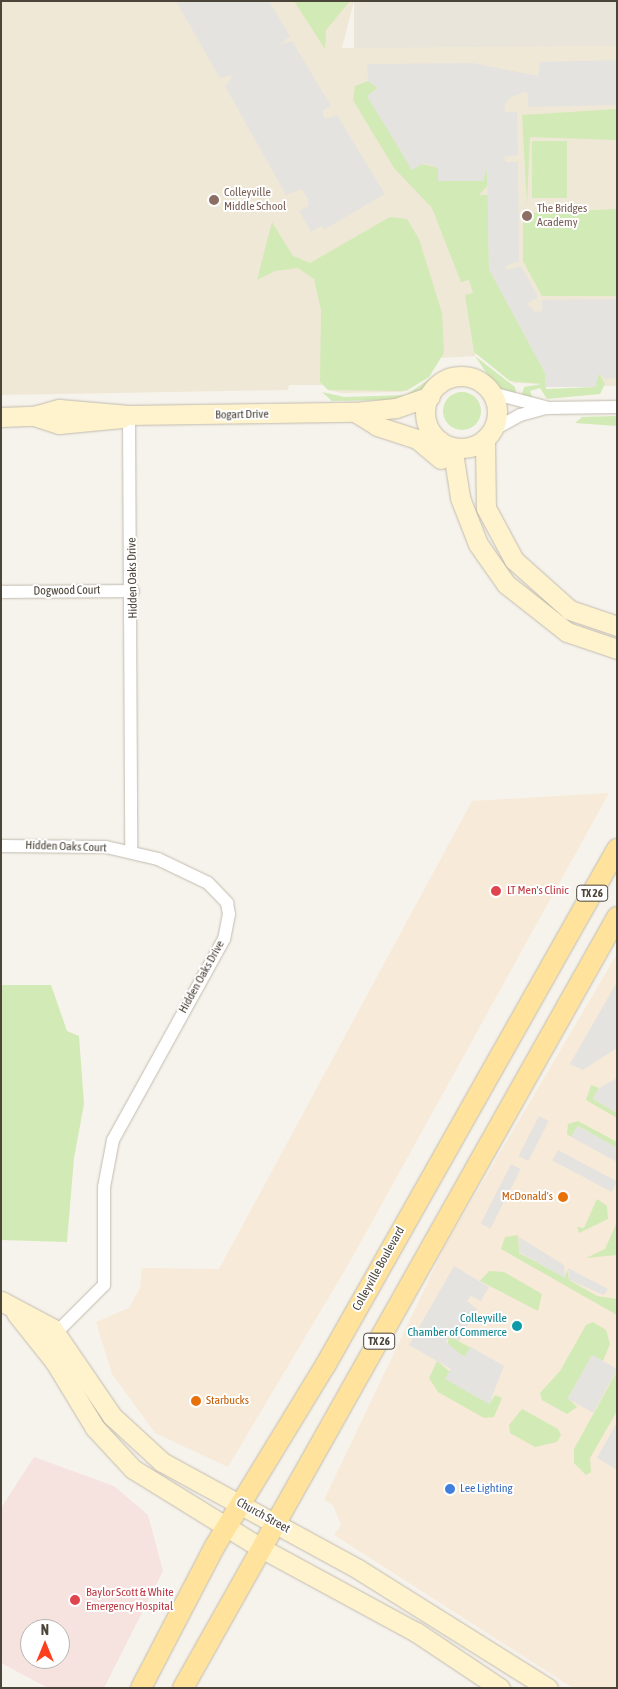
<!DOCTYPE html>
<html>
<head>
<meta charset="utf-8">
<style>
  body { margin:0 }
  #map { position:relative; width:618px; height:1689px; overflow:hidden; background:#f6f3ec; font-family:"Asap Condensed",sans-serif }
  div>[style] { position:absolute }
  .residential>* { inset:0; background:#eae5da; transform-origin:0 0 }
  .commercial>* { inset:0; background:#f7ead8 }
  .education>* { inset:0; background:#efe8d6 }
  .medical>* { inset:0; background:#f6e3e0 }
  .green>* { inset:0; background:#d2eab5; transform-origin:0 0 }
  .round { border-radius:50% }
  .parking>* { inset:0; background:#e5e3e0; transform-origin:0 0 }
  .roads { filter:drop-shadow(0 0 1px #c2bbae) drop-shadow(0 0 1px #c2bbae) }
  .street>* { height:12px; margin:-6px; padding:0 6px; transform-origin:6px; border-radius:6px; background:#fff }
  .secondary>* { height:19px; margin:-9.5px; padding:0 9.5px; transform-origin:9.5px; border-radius:9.5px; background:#fff3cd }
  .secondary>.ring { margin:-9.5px; padding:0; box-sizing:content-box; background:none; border:19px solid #fff3cd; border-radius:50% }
  .primary>* { height:20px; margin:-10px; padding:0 10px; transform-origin:10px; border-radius:10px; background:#ffe39c }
  .dots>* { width:14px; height:14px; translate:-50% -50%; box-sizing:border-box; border:2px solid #fff; border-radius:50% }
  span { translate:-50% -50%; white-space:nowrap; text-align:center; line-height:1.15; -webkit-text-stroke:4px #fff; paint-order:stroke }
  .shield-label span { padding:1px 4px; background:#fff; border:1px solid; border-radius:4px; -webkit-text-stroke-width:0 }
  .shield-label { font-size:11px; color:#4b4439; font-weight:700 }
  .education-label { font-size:12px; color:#785e54 }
  .left { translate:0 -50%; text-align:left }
  .street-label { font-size:12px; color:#4b4439 }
  .health-label { font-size:12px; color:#be3a42 }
  .food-label { font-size:12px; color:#c56008 }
  .right { translate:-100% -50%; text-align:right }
  .culture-label { font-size:12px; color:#0d838f }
  .shop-label { font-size:12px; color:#366cbe }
  .frame { position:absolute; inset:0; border:2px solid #4b4439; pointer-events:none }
  .north { position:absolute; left:20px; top:1619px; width:50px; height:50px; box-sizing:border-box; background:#fff; border:1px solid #b7b4b0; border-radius:50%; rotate:0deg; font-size:14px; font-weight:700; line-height:20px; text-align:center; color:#4b4439 }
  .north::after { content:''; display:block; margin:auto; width:18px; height:22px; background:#fc3f1d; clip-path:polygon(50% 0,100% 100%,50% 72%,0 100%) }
</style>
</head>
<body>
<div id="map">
  <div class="residential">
    <div style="left:354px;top:1px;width:263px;height:49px"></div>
  </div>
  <div class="commercial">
    <div style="clip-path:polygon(609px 793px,352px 1258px,228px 1467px,155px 1433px,112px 1374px,96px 1322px,129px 1308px,140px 1288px,142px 1268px,219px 1269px,472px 801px)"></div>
    <div style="clip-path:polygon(617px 954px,617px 1688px,573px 1688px,334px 1535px,341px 1525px,333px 1505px,324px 1500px,445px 1246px)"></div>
  </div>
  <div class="education">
    <div style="clip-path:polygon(1px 1px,354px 1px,342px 48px,617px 46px,617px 386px,514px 383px,477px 351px,475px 356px,442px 358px,441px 352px,429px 377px,402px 392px,342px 393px,328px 390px,328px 385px,289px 385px,288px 390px,1px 395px)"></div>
  </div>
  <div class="medical">
    <div style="clip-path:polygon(evenodd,34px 1457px,114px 1486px,148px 1515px,163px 1571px,104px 1688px,48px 1688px,1px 1663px,1px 1508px,34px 1457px,30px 1629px,60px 1629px,60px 1659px,30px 1659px,30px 1629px)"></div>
  </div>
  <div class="green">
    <div style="clip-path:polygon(294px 1px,350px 1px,326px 30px,325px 49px)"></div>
    <div style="clip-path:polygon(368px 81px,378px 88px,368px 96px,422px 164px,438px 168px,439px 181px,483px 181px,487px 168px,488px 185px,479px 195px,488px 195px,489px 269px,545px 373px,546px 389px,595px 387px,599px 373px,605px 384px,600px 394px,547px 399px,540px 388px,530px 391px,533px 400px,521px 398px,524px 387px,542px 384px,510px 381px,474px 352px,465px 295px,473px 293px,469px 280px,461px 282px,432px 208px,394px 168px,353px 100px,355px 86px)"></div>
    <div style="clip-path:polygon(617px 109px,617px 140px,530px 137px,527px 205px,522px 115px)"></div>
    <div style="left:567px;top:141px;width:57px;height:35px;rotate:90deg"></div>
    <div style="clip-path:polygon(617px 209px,617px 296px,542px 296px,523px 261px,523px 213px)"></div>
    <div style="clip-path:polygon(390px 217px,407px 219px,419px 239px,442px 313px,444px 353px,429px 377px,406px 391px,328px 390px,320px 382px,321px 310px,314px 279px,298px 268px,275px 271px,257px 280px,272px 222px,293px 256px,310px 263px)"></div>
    <div style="clip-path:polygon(475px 356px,515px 387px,517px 397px,496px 387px)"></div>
    <div style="clip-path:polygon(434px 376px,424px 390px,402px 400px,332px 401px,322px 392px,344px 397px,406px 395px)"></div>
    <div class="round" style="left:443px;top:392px;width:38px;height:38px"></div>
    <div style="clip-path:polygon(617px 416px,617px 426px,575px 423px,582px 417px)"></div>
    <div style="clip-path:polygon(1px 985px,51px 985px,67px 1031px,79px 1036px,84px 1104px,74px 1158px,67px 1242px,1px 1240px)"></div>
    <div style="clip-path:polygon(591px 1085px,599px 1088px,593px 1099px,617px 1113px,617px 1118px,586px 1100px)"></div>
    <div style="clip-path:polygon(578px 1121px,617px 1142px,617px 1148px,578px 1126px,571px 1137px,567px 1134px,568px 1124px)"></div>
    <div style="clip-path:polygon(597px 1199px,607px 1206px,608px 1219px,579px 1233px,577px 1227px,584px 1228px)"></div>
    <div style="clip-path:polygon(617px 1222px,617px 1255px,586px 1258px,605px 1249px)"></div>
    <div style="clip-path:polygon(518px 1235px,519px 1253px,565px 1277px,567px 1269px,569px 1280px,597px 1296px,617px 1299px,617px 1315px,501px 1249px,505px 1237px)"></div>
    <div style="clip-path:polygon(489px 1271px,504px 1272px,542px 1294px,538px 1311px,480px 1281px)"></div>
    <div style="clip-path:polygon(593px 1322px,606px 1330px,610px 1344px,603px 1361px,592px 1355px,568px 1398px,577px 1407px,567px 1414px,542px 1400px,540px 1393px,560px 1371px,586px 1325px)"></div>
    <div style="clip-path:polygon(449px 1336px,471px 1348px,465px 1357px,447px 1347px)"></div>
    <div style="clip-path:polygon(437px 1361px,489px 1404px,495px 1395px,502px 1398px,494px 1417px,484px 1418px,438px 1392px,429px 1378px)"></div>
    <div style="clip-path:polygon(617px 1371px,617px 1411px,590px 1458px,591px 1472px,586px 1475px,574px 1463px,574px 1449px)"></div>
    <div style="clip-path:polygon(522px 1409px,558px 1429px,561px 1435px,557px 1442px,535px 1447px,510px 1433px,509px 1425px)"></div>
  </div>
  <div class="parking">
    <div style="clip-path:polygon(176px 1px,269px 1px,290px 36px,281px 44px,292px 41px,331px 106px,322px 111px,325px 119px,337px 115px,385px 194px,325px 229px,321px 226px,311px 232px,299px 211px,308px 206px,308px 199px,301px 189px,286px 195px,225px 86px,234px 75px,220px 78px)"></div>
    <div style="clip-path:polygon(617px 60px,617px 105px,528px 107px,528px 93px,524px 92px,509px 98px,504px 106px,505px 112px,517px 112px,518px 155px,504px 157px,506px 162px,518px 162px,519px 261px,506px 266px,506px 270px,521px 266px,538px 297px,527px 304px,536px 312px,542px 311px,542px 300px,617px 299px,617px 378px,605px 379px,599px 373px,595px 387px,546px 387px,545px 373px,489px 269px,487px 168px,483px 181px,438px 181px,438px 168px,424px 163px,412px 170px,367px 96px,378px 88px,368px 81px,367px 64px,472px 63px,538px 76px,540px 62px)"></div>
    <div style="clip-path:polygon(617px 982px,617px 1048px,583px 1070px,570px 1064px)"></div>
    <div style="clip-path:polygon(617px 1078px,617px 1113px,593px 1099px,599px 1088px)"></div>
    <div style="left:539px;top:1116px;width:11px;height:45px;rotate:27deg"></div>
    <div style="clip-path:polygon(578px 1126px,617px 1148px,617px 1162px,571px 1137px)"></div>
    <div style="left:558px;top:1150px;width:67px;height:12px;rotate:28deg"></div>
    <div style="left:511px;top:1164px;width:11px;height:67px;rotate:27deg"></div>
    <div style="clip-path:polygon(519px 1237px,564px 1265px,565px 1278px,519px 1252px)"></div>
    <div style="clip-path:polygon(454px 1266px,489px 1287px,481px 1301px,471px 1296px,467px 1301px,477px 1309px,459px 1341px,449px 1336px,446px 1342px,464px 1357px,471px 1347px,504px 1366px,489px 1404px,445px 1379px,451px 1369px,409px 1345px)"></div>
    <div style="clip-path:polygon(568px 1268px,608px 1289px,604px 1295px,569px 1280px)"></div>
    <div style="left:592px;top:1355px;width:29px;height:50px;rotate:29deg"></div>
    <div style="clip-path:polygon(617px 1422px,617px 1470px,597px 1458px)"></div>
  </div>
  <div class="roads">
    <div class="street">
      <div style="left:492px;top:393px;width:55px;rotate:14.8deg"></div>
      <div style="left:129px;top:415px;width:436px;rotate:89.7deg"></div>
      <div style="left:493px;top:430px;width:31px;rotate:-29deg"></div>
      <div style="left:520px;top:415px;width:28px;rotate:-15deg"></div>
      <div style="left:547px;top:408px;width:70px;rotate:-0.8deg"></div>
      <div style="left:1px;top:592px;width:132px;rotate:-0.4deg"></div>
      <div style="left:1px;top:846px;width:105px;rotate:0.5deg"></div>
      <div style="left:106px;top:847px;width:53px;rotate:13deg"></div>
      <div style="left:158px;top:859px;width:55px;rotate:25.6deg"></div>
      <div style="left:208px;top:883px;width:28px;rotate:46deg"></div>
      <div style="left:227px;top:903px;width:11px;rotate:80deg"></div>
      <div style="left:229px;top:914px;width:25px;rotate:101deg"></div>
      <div style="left:224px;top:939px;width:230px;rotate:118.9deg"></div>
      <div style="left:113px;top:1140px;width:48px;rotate:100.8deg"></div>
      <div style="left:104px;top:1187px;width:98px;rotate:90deg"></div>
      <div style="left:104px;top:1285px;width:75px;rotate:135deg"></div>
    </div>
    <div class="secondary">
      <div class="ring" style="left:425px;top:376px;width:53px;height:53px"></div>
      <div style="left:355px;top:412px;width:26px;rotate:32deg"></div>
      <div style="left:377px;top:426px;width:42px;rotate:18deg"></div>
      <div style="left:417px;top:439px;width:31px;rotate:40deg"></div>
      <div style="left:34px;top:416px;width:26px;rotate:18deg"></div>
      <div style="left:59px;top:424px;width:63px;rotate:-5.4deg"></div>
      <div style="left:1px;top:417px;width:33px;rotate:-2deg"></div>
      <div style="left:34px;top:416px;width:26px;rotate:-16deg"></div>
      <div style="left:59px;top:409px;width:70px;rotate:4.9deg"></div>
      <div style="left:129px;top:415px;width:226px;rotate:-0.8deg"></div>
      <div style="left:355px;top:412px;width:41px;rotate:-5.6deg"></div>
      <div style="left:396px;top:408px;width:36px;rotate:-19deg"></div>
      <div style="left:485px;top:439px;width:69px;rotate:89.2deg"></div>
      <div style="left:486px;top:508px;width:59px;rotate:61.7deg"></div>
      <div style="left:514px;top:560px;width:75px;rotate:41.8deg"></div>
      <div style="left:570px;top:610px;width:50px;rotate:18.8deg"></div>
      <div style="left:440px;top:441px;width:23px;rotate:52deg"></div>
      <div style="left:454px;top:459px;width:39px;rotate:81deg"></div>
      <div style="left:460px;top:498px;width:49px;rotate:68.6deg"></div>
      <div style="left:478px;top:544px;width:49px;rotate:55deg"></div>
      <div style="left:506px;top:584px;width:78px;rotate:38.2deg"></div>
      <div style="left:567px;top:632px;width:53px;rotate:18.8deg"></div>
      <div style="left:1px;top:1301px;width:58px;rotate:27.9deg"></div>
      <div style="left:52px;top:1328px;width:107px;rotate:55.7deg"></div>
      <div style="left:112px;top:1416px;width:68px;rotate:42.6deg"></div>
      <div style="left:162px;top:1462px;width:223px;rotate:28.6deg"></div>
      <div style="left:358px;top:1569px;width:224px;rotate:32.1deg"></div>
      <div style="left:16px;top:1313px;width:63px;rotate:51.5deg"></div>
      <div style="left:55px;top:1362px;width:77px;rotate:58.8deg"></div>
      <div style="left:95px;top:1428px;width:56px;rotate:47.2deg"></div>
      <div style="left:133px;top:1469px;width:150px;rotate:31.7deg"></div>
      <div style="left:261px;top:1548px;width:176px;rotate:28.5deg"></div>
      <div style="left:416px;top:1632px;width:101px;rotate:33.7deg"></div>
    </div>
    <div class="primary">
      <div style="left:141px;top:1688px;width:160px;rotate:-62.5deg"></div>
      <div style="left:215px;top:1546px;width:211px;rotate:-58.6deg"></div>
      <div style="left:325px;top:1366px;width:594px;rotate:-60.54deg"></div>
      <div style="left:183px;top:1688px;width:885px;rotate:-60.62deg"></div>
    </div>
  </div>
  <div class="dots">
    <div style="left:214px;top:200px;background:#8d6e63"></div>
    <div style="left:527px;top:216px;background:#8d6e63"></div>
    <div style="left:496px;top:891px;background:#e0444e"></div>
    <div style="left:563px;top:1197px;background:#e8710a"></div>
    <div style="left:517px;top:1326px;background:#0f9aa8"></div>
    <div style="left:196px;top:1401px;background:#e8710a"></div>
    <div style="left:450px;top:1489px;background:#3f7fe0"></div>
    <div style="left:75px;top:1600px;background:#e0444e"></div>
  </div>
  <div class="shield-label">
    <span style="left:592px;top:893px">TX 26</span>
    <span style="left:379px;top:1341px">TX 26</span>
  </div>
  <div class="education-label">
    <span class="left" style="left:224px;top:200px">Colleyville<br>Middle School</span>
    <span class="left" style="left:537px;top:216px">The Bridges<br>Academy</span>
  </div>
  <div class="street-label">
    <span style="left:242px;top:415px;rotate:-1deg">Bogart Drive</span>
    <span style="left:133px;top:578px;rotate:-91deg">Hidden Oaks Drive</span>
    <span style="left:67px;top:591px;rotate:-1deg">Dogwood Court</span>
    <span style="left:66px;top:847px;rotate:2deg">Hidden Oaks Court</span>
    <span style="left:202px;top:977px;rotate:-61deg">Hidden Oaks Drive</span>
    <span style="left:379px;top:1269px;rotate:-61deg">Colleyville Boulevard</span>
    <span style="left:263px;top:1516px;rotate:29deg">Church Street</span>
  </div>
  <div class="health-label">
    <span class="left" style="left:507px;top:891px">LT Men's Clinic</span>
    <span class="left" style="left:86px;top:1600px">Baylor Scott &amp; White<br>Emergency Hospital</span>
  </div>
  <div class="food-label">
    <span class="right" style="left:553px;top:1197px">McDonald's</span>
    <span class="left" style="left:206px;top:1401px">Starbucks</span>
  </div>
  <div class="culture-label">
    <span class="right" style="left:507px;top:1326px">Colleyville<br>Chamber of Commerce</span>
  </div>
  <div class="shop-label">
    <span class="left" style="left:460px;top:1489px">Lee Lighting</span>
  </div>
  <div class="frame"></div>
  <div class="north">N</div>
</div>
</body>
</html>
